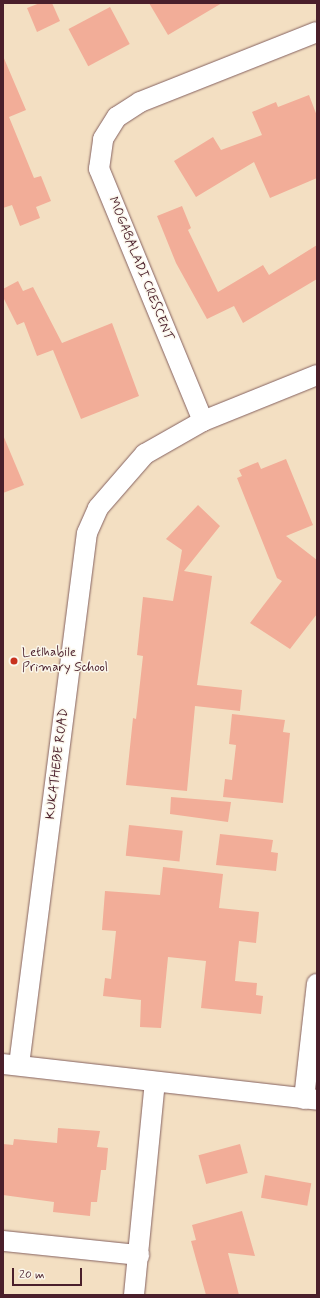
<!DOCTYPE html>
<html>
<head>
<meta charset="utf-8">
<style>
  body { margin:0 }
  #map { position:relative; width:320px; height:1298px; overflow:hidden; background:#f3dfc2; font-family:Mynerve,sans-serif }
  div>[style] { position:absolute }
  .building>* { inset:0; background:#f2ad98; transform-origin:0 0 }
  .roads { filter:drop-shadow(0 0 1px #856260) drop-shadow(0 0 1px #856260) }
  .street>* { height:20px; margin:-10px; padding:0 10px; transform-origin:10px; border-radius:10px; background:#fff }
  .dots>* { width:11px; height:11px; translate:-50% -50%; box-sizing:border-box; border:2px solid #fbf7ec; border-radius:50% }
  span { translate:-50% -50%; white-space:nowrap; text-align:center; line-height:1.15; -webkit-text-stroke:3px #fbf7ec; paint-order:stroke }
  .street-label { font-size:13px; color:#4a1f2b }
  .poi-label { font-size:13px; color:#4a1f2b }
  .left { translate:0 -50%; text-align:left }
  .frame { position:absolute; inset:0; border:4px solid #4a1f2b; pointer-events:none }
  .scale { position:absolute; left:12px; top:1268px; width:70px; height:18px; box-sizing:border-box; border:2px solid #4a1f2b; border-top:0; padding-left:5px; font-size:12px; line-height:14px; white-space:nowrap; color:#4a1f2b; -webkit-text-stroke:3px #fbf7ec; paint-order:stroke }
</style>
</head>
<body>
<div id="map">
  <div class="building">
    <div style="clip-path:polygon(40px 3px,52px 3px,60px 21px,37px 32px,27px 8px)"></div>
    <div style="clip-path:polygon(149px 3px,222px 3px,168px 35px)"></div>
    <div style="left:110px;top:7px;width:42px;height:47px;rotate:62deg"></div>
    <div style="clip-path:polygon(3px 56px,26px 110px,9px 117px,34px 178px,41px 176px,51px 201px,36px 207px,40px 218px,20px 226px,12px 205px,3px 208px)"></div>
    <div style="clip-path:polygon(309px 95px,317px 116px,317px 178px,270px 198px,254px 162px,196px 197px,174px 161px,213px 137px,221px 150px,262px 135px,252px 112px,276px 102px,278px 107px)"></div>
    <div style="clip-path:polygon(182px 206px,191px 228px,188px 230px,218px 292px,263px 265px,269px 275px,317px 245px,317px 279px,243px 323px,234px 306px,207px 319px,176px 263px,157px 216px)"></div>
    <div style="clip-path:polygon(18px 281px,23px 291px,33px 287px,62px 343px,112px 323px,139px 396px,81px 419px,53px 350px,37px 356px,24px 322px,17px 325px,3px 297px,3px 289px)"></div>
    <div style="clip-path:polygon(3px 435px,24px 485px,3px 493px)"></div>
    <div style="clip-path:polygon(286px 459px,313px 525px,286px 536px,317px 560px,317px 614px,290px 649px,250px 623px,282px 581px,277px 578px,237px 478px,242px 476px,239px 470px,258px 462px,261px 469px)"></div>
    <div style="clip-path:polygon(198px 505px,220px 526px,184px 571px,212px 576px,197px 685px,242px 690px,240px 711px,195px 706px,187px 791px,126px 785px,133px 718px,136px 719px,143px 656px,137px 655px,143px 597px,173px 601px,182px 550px,166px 539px)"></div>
    <div style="clip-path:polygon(232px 714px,285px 720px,283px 732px,290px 733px,283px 803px,223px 797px,225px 779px,232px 780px,236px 745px,229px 744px)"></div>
    <div style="clip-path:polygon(171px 797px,231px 802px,228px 822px,170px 814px)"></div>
    <div style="left:129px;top:825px;width:54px;height:31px;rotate:6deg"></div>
    <div style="clip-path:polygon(220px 834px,273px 840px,271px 852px,278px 853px,276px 871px,216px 865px)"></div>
    <div style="clip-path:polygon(163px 867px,223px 874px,219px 908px,259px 912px,256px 943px,239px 941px,235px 981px,257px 983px,256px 995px,263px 996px,261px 1014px,201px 1008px,206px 961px,168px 957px,161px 1028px,140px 1027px,141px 1000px,103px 996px,105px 978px,111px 979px,116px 931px,102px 930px,105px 891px,160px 895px)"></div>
    <div style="clip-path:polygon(58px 1128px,100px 1131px,97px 1147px,108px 1148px,106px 1170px,101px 1170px,97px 1202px,91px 1202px,90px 1216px,53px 1212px,54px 1202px,3px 1195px,3px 1144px,13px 1145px,14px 1139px,57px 1143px)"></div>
    <div style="left:240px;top:1144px;width:30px;height:43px;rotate:75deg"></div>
    <div style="left:265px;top:1175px;width:47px;height:23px;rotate:10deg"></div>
    <div style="clip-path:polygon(242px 1211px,255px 1256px,228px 1253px,239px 1295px,206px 1295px,191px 1241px,196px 1240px,192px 1225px)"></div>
  </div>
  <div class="roads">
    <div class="street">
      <div style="left:203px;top:421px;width:273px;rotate:-112.4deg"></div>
      <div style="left:99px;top:169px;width:30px;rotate:-82deg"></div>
      <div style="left:103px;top:139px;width:26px;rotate:-58deg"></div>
      <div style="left:117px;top:117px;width:27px;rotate:-33deg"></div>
      <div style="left:140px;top:102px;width:190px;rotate:-21.6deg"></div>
      <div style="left:3px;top:1064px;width:316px;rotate:6.5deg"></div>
      <div style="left:19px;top:1065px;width:536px;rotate:-82.72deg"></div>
      <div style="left:87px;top:533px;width:27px;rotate:-66deg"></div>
      <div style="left:98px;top:508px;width:72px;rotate:-49deg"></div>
      <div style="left:145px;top:454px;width:67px;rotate:-29.6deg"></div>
      <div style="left:203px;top:421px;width:123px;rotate:-22deg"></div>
      <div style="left:304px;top:1099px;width:116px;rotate:-83.6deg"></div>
      <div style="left:3px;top:1241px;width:137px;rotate:5.9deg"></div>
      <div style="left:134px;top:1295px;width:214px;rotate:-84.4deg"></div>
    </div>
  </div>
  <div class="dots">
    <div style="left:14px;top:661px;background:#c8321e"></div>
  </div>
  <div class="street-label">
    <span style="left:140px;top:269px;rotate:68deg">MOGABALADI CRESCENT</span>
    <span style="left:58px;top:764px;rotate:-83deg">KUKATHEBE ROAD</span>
  </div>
  <div class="poi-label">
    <span class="left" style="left:22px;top:661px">Letlhabile<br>Primary School</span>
  </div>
  <div class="frame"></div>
  <div class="scale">20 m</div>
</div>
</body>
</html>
